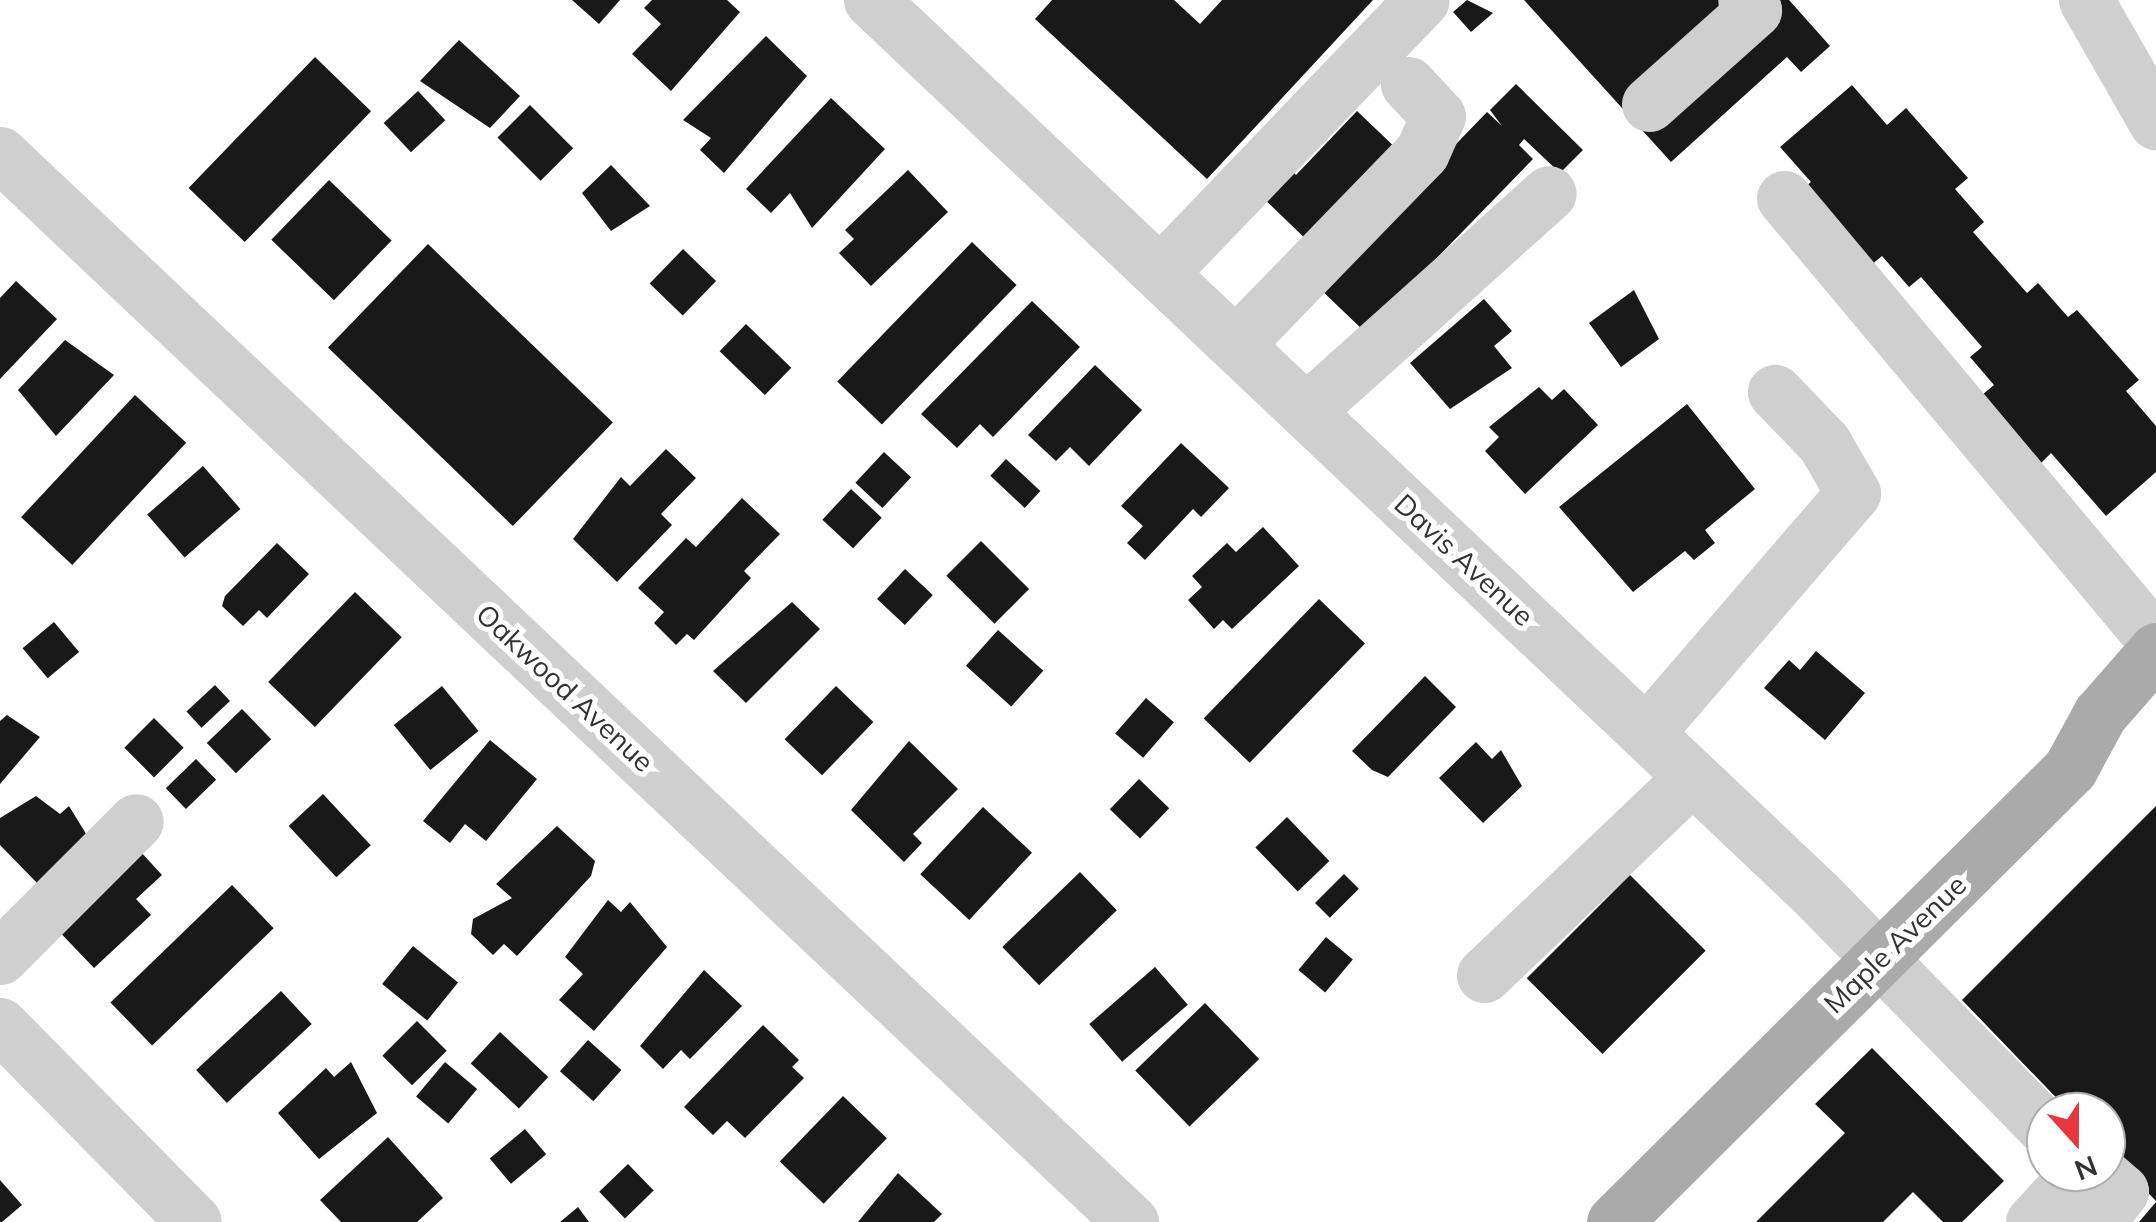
<!DOCTYPE html>
<html>
<head>
<meta charset="utf-8">
<style>
  body { margin:0 }
  #map { position:relative; width:2156px; height:1222px; overflow:hidden; background:#fff; font-family:Mulish,sans-serif }
  div>[style] { position:absolute }
  .building>* { inset:0; background:#191919; transform-origin:0 0 }
  .minor>* { height:55px; margin:-27.5px; padding:0 27.5px; transform-origin:27.5px; border-radius:27.5px; background:#cfcfcf }
  .major>* { height:55px; margin:-27.5px; padding:0 27.5px; transform-origin:27.5px; border-radius:27.5px; background:#aaa }
  span { translate:-50% -50%; white-space:nowrap; text-align:center; line-height:1.15; -webkit-text-stroke:10px #fff; paint-order:stroke }
  .street-label { font-size:28px; color:#323232 }
  .north { position:absolute; left:2026px; top:1092px; width:100px; height:100px; box-sizing:border-box; background:#fff; border:2px solid #adadad; border-radius:50%; rotate:159deg; font-size:28px; font-weight:700; line-height:40px; text-align:center; color:#323232 }
  .north::after { content:''; display:block; margin:auto; width:35px; height:45px; background:#e9353c; clip-path:polygon(50% 0,100% 100%,50% 72%,0 100%) }
</style>
</head>
<body>
<div id="map">
  <div class="building">
    <div style="clip-path:polygon(572px 0,620px 0,599px 24px)"></div>
    <div style="clip-path:polygon(652px 0,727px 0,740px 12px,671px 91px,632px 54px,661px 24px,644px 8px)"></div>
    <div style="clip-path:polygon(1052px 0,1174px 0,1200px 24px,1222px 0,1373px 0,1207px 179px,1035px 19px)"></div>
    <div style="clip-path:polygon(1467px 0,1493px 13px,1471px 32px,1453px 12px)"></div>
    <div style="clip-path:polygon(1524px 0,1789px 0,1830px 46px,1801px 72px,1787px 57px,1671px 162px)"></div>
    <div style="clip-path:polygon(766px 36px,807px 76px,724px 173px,700px 150px,711px 138px,683px 120px)"></div>
    <div style="clip-path:polygon(459px 40px,520px 96px,490px 128px,420px 81px)"></div>
    <div style="left:315px;top:57px;width:78px;height:182px;rotate:44deg"></div>
    <div style="clip-path:polygon(1516px 84px,1583px 150px,1560px 173px,1524px 139px,1519px 145px,1533px 159px,1365px 332px,1318px 287px,1487px 112px,1502px 126px,1490px 110px)"></div>
    <div style="clip-path:polygon(1852px 85px,1887px 125px,1906px 108px,1968px 178px,1955px 189px,1984px 222px,1973px 232px,2027px 293px,2038px 283px,2068px 317px,2077px 310px,2139px 380px,2126px 391px,2156px 426px,2156px 472px,2106px 516px,2051px 453px,2041px 463px,1982px 395px,1994px 385px,1970px 357px,1982px 347px,1921px 277px,1909px 287px,1882px 256px,1870px 266px,1803px 189px,1811px 182px,1780px 147px)"></div>
    <div style="left:418px;top:91px;width:40px;height:47px;rotate:47deg"></div>
    <div style="clip-path:polygon(831px 98px,885px 149px,812px 228px,790px 193px,771px 213px,746px 189px)"></div>
    <div style="left:530px;top:105px;width:61px;height:46px;rotate:45deg"></div>
    <div style="clip-path:polygon(1357px 111px,1400px 152px,1312px 245px,1256px 191px,1283px 162px,1296px 175px)"></div>
    <div style="clip-path:polygon(611px 165px,650px 206px,611px 231px,582px 193px)"></div>
    <div style="clip-path:polygon(908px 170px,948px 212px,871px 286px,839px 253px,854px 239px,845px 230px)"></div>
    <div style="left:329px;top:180px;width:87px;height:83px;rotate:44deg"></div>
    <div style="left:972px;top:242px;width:62px;height:194px;rotate:44deg"></div>
    <div style="left:428px;top:244px;width:257px;height:144px;rotate:44deg"></div>
    <div style="left:683px;top:249px;width:46px;height:48px;rotate:44deg"></div>
    <div style="clip-path:polygon(16px 281px,57px 319px,0 379px,0 298px)"></div>
    <div style="clip-path:polygon(1634px 290px,1659px 339px,1621px 367px,1589px 323px)"></div>
    <div style="clip-path:polygon(1484px 299px,1512px 331px,1494px 346px,1512px 368px,1450px 409px,1410px 363px)"></div>
    <div style="clip-path:polygon(1032px 301px,1080px 347px,993px 437px,980px 424px,957px 448px,921px 414px)"></div>
    <div style="left:746px;top:324px;width:63px;height:38px;rotate:44deg"></div>
    <div style="clip-path:polygon(65px 340px,114px 375px,56px 436px,18px 390px)"></div>
    <div style="clip-path:polygon(1095px 365px,1142px 410px,1089px 466px,1070px 447px,1056px 461px,1028px 435px)"></div>
    <div style="clip-path:polygon(1539px 387px,1552px 400px,1564px 389px,1598px 425px,1525px 494px,1485px 451px,1499px 437px,1489px 427px)"></div>
    <div style="left:135px;top:395px;width:70px;height:167px;rotate:43deg"></div>
    <div style="clip-path:polygon(1687px 404px,1755px 489px,1705px 530px,1715px 543px,1694px 560px,1685px 551px,1633px 592px,1559px 507px)"></div>
    <div style="clip-path:polygon(1181px 443px,1229px 488px,1201px 517px,1193px 509px,1145px 560px,1127px 543px,1143px 526px,1121px 506px)"></div>
    <div style="clip-path:polygon(666px 449px,696px 478px,661px 514px,672px 525px,617px 582px,573px 539px,621px 477px,630px 486px)"></div>
    <div style="left:884px;top:452px;width:37px;height:42px;rotate:43deg"></div>
    <div style="left:1006px;top:459px;width:47px;height:23px;rotate:43deg"></div>
    <div style="left:203px;top:466px;width:57px;height:74px;rotate:49deg"></div>
    <div style="left:851px;top:489px;width:42px;height:42px;rotate:43deg"></div>
    <div style="clip-path:polygon(742px 498px,780px 534px,744px 571px,751px 578px,694px 640px,687px 634px,676px 645px,654px 623px,664px 612px,638px 588px,686px 538px,696px 547px)"></div>
    <div style="clip-path:polygon(1263px 527px,1299px 566px,1232px 629px,1223px 620px,1214px 629px,1188px 600px,1202px 587px,1192px 576px,1227px 543px,1236px 552px)"></div>
    <div style="left:981px;top:541px;width:68px;height:49px;rotate:45deg"></div>
    <div style="clip-path:polygon(277px 543px,309px 574px,267px 618px,259px 610px,243px 626px,222px 606px,225px 596px)"></div>
    <div style="left:905px;top:569px;width:38px;height:41px;rotate:43deg"></div>
    <div style="left:355px;top:592px;width:65px;height:125px;rotate:44deg"></div>
    <div style="left:1319px;top:599px;width:64px;height:166px;rotate:44deg"></div>
    <div style="clip-path:polygon(792px 602px,820px 629px,746px 703px,713px 671px)"></div>
    <div style="left:54px;top:622px;width:39px;height:41px;rotate:50deg"></div>
    <div style="left:998px;top:630px;width:61px;height:48px;rotate:42deg"></div>
    <div style="clip-path:polygon(1816px 651px,1865px 693px,1825px 740px,1764px 688px,1789px 660px,1800px 670px)"></div>
    <div style="clip-path:polygon(1425px 676px,1456px 707px,1388px 777px,1372px 770px,1352px 751px)"></div>
    <div style="left:215px;top:685px;width:22px;height:39px;rotate:47deg"></div>
    <div style="left:442px;top:686px;width:58px;height:62px;rotate:51deg"></div>
    <div style="left:836px;top:686px;width:52px;height:74px;rotate:44deg"></div>
    <div style="left:1146px;top:698px;width:37px;height:47px;rotate:41deg"></div>
    <div style="left:242px;top:709px;width:42px;height:49px;rotate:46deg"></div>
    <div style="clip-path:polygon(7px 715px,40px 737px,0 784px,0 721px)"></div>
    <div style="left:154px;top:718px;width:42px;height:42px;rotate:45deg"></div>
    <div style="clip-path:polygon(490px 740px,537px 779px,486px 841px,465px 824px,450px 843px,423px 821px)"></div>
    <div style="clip-path:polygon(909px 741px,958px 789px,913px 834px,922px 843px,904px 862px,851px 810px)"></div>
    <div style="clip-path:polygon(1476px 742px,1492px 759px,1501px 750px,1522px 786px,1483px 823px,1439px 778px)"></div>
    <div style="left:196px;top:759px;width:29px;height:42px;rotate:46deg"></div>
    <div style="left:1139px;top:779px;width:42px;height:42px;rotate:44deg"></div>
    <div style="left:323px;top:794px;width:70px;height:47px;rotate:47deg"></div>
    <div style="clip-path:polygon(36px 796px,60px 814px,69px 806px,88px 837px,39px 885px,0 845px,0 818px)"></div>
    <div style="clip-path:polygon(2156px 806px,2156px 1201px,2106px 1149px,2106px 1112px,2070px 1112px,1962px 1000px)"></div>
    <div style="left:983px;top:807px;width:67px;height:92px;rotate:43deg"></div>
    <div style="left:1287px;top:817px;width:61px;height:44px;rotate:46deg"></div>
    <div style="clip-path:polygon(557px 826px,595px 861px,591px 876px,517px 956px,504px 944px,493px 955px,471px 934px,473px 919px,512px 898px,496px 884px)"></div>
    <div style="clip-path:polygon(139px 850px,162px 875px,136px 899px,151px 915px,94px 968px,51px 923px)"></div>
    <div style="left:1080px;top:872px;width:53px;height:108px;rotate:46deg"></div>
    <div style="left:1344px;top:874px;width:21px;height:41px;rotate:45deg"></div>
    <div style="left:1630px;top:875px;width:107px;height:146px;rotate:45deg"></div>
    <div style="left:232px;top:885px;width:60px;height:169px;rotate:46deg"></div>
    <div style="clip-path:polygon(608px 900px,621px 912px,630px 902px,667px 947px,594px 1031px,559px 1000px,583px 974px,565px 957px)"></div>
    <div style="left:1326px;top:937px;width:35px;height:43px;rotate:40deg"></div>
    <div style="left:413px;top:946px;width:58px;height:49px;rotate:39deg"></div>
    <div style="left:1155px;top:967px;width:50px;height:87px;rotate:49deg"></div>
    <div style="clip-path:polygon(704px 970px,742px 1006px,690px 1059px,681px 1050px,663px 1069px,640px 1046px)"></div>
    <div style="left:281px;top:991px;width:45px;height:116px;rotate:47deg"></div>
    <div style="left:1205px;top:1003px;width:78px;height:97px;rotate:46deg"></div>
    <div style="left:417px;top:1021px;width:42px;height:49px;rotate:45deg"></div>
    <div style="clip-path:polygon(763px 1025px,799px 1060px,792px 1067px,804px 1078px,745px 1138px,727px 1121px,713px 1135px,684px 1107px)"></div>
    <div style="left:500px;top:1032px;width:66px;height:43px;rotate:43deg"></div>
    <div style="left:588px;top:1040px;width:45px;height:42px;rotate:42deg"></div>
    <div style="clip-path:polygon(1872px 1048px,2004px 1181px,1962px 1222px,1943px 1222px,1913px 1192px,1883px 1222px,1756px 1222px,1845px 1133px,1815px 1104px)"></div>
    <div style="clip-path:polygon(351px 1062px,377px 1113px,319px 1159px,278px 1113px,326px 1068px,334px 1077px)"></div>
    <div style="left:445px;top:1062px;width:42px;height:45px;rotate:40deg"></div>
    <div style="left:843px;top:1096px;width:61px;height:91px;rotate:44deg"></div>
    <div style="left:525px;top:1129px;width:33px;height:46px;rotate:50deg"></div>
    <div style="clip-path:polygon(388px 1137px,443px 1198px,417px 1222px,341px 1222px,320px 1200px)"></div>
    <div style="left:628px;top:1164px;width:37px;height:40px;rotate:46deg"></div>
    <div style="clip-path:polygon(898px 1173px,942px 1214px,934px 1222px,858px 1222px)"></div>
    <div style="clip-path:polygon(0 1180px,22px 1205px,2px 1222px,0 1222px)"></div>
    <div style="clip-path:polygon(2156px 1202px,2156px 1222px,2139px 1222px)"></div>
    <div style="clip-path:polygon(578px 1207px,589px 1222px,560px 1222px)"></div>
  </div>
  <div class="minor">
    <div style="left:871px;top:0;width:1304px;rotate:43.41deg"></div>
    <div style="left:1818px;top:896px;width:326px;rotate:45.6deg"></div>
    <div style="left:2086px;top:0;width:141px;rotate:60.2deg"></div>
    <div style="left:1649px;top:104px;width:141px;rotate:-41.8deg"></div>
    <div style="left:1754px;top:10px;width:13px;rotate:-132deg"></div>
    <div style="left:0;top:154px;width:1556px;rotate:43.36deg"></div>
    <div style="left:1784px;top:198px;width:579px;rotate:50.04deg"></div>
    <div style="left:1160px;top:273px;width:378px;rotate:-46.2deg"></div>
    <div style="left:1236px;top:344px;width:267px;rotate:-45.9deg"></div>
    <div style="left:1422px;top:152px;width:39px;rotate:-66deg"></div>
    <div style="left:1438px;top:116px;width:44px;rotate:-133.2deg"></div>
    <div style="left:1306px;top:411px;width:326px;rotate:-41.9deg"></div>
    <div style="left:1646px;top:733px;width:317px;rotate:-49.2deg"></div>
    <div style="left:1853px;top:493px;width:58px;rotate:-120.1deg"></div>
    <div style="left:1824px;top:443px;width:71px;rotate:-133.9deg"></div>
    <div style="left:0;top:957px;width:192px;rotate:-45deg"></div>
    <div style="left:1484px;top:975px;width:287px;rotate:-43.6deg"></div>
    <div style="left:0;top:1025px;width:276px;rotate:45.4deg"></div>
    <div style="left:2033px;top:1222px;width:68px;rotate:-47.4deg"></div>
    <div style="left:2097px;top:1222px;width:39px;rotate:-52deg"></div>
    <div style="left:2121px;top:1191px;width:29px;rotate:-139deg"></div>
  </div>
  <div class="major">
    <div style="left:1614px;top:1222px;width:643px;rotate:-44.81deg"></div>
    <div style="left:2070px;top:769px;width:63px;rotate:-61.4deg"></div>
    <div style="left:2100px;top:714px;width:85px;rotate:-48.8deg"></div>
  </div>
  <div class="street-label">
    <span style="left:1464px;top:560px;rotate:43deg">Davis Avenue</span>
    <span style="left:565px;top:688px;rotate:43deg">Oakwood Avenue</span>
    <span style="left:1895px;top:944px;rotate:-44deg">Maple Avenue</span>
  </div>
  <div class="north">N</div>
</div>
</body>
</html>
